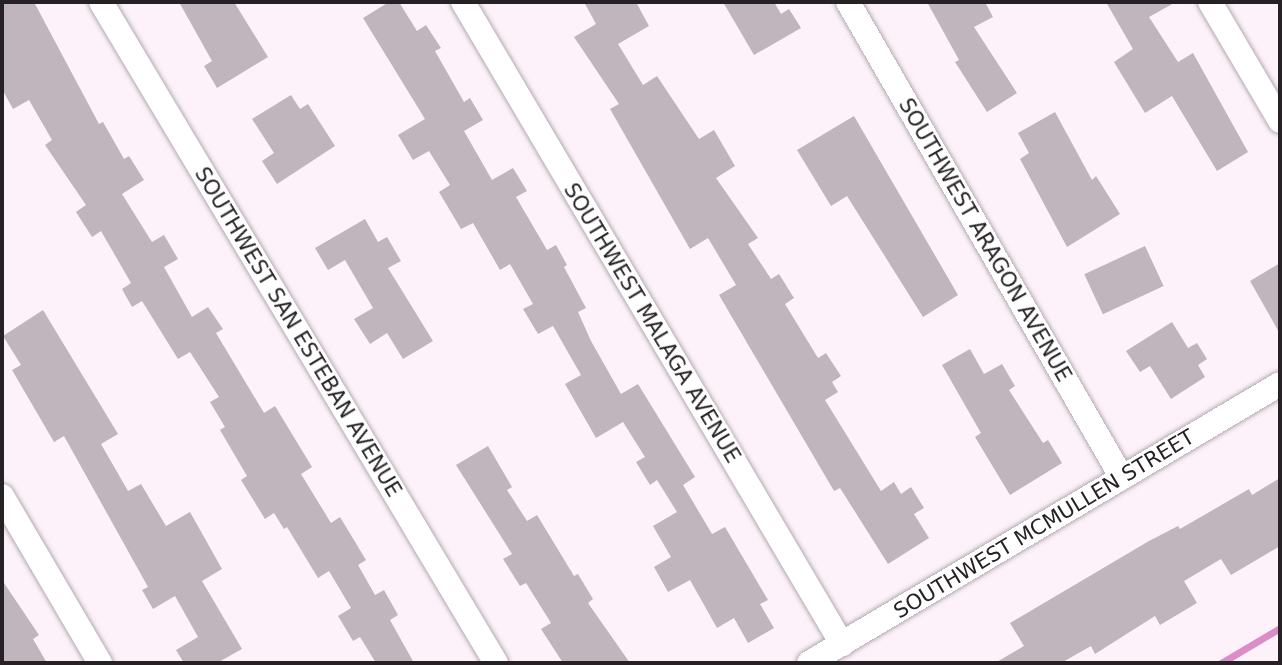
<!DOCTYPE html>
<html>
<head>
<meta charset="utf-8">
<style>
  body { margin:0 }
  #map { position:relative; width:1282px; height:665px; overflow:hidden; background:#fdf2f9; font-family:"DejaVu Sans",sans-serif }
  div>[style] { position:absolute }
  .stream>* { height:7px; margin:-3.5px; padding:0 3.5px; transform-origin:3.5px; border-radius:3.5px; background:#db8dc8 }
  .building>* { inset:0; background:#c0b5bc; transform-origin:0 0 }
  .roads { filter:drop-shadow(0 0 2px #b3a9b0) drop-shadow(0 0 2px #b3a9b0) }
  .street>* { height:24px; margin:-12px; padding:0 12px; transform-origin:12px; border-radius:12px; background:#fff }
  span { translate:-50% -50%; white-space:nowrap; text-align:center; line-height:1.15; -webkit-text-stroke:5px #fff; paint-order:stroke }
  .street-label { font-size:21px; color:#252124 }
  .frame { position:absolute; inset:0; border:4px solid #252124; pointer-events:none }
</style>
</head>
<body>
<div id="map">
  <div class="stream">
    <div style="left:1221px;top:663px;width:69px;rotate:-30.7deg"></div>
  </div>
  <div class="building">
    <div style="clip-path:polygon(2px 2px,34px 2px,99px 124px,103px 122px,124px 159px,129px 156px,144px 180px,122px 194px,152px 242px,164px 235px,178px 259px,164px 267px,192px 317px,208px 307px,223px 329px,216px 333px,264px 413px,275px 406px,312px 467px,301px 474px,331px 523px,340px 517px,366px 560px,358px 565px,375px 595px,384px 590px,398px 615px,390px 620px,414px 663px,376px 663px,360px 637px,353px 641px,338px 616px,351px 608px,329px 571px,318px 578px,287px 527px,284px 529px,274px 513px,265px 519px,241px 480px,247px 476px,220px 430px,225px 427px,210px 402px,219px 397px,190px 352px,178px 359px,142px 301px,132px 307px,122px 289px,131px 283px,101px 231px,92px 237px,76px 212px,86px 205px,45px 145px,52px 140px,29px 100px,13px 109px,2px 89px)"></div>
    <div style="clip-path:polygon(179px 2px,234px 2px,268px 57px,217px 88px,204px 66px,212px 61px)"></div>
    <div style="clip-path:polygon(389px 2px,399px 2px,417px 31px,426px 25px,441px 48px,435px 51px,464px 102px,470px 98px,483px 120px,464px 131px,492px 180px,513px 168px,527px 191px,516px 197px,547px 250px,556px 245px,567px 265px,564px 267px,586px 308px,578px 312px,591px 341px,621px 394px,638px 384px,695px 477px,683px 485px,712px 534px,725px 527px,768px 600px,760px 604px,774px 628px,748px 643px,734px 618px,717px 628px,690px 580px,668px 592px,654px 567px,671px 557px,653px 526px,677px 512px,657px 480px,650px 485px,636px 462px,645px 457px,623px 422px,596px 438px,565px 384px,581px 375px,553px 326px,538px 334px,523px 309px,533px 304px,510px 264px,500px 270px,473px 223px,461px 229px,439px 192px,450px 185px,429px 151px,413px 160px,398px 135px,425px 119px,363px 18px)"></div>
    <div style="clip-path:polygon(584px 2px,636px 2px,649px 26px,618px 44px,643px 85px,657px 76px,699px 139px,714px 130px,735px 166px,716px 178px,758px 238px,748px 244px,771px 279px,779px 274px,794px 298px,785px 304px,818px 358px,826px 353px,841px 376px,832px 382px,838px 392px,825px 400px,881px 491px,894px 482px,901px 494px,911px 487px,924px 508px,914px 514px,929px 538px,888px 564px,840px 488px,834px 491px,719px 295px,736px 285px,708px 238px,690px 249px,610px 109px,619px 104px,574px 37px,596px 24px)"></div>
    <div style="clip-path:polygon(723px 2px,774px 2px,781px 14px,789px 9px,801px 28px,754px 55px)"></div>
    <div style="clip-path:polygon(927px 2px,985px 2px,993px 17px,974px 27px,1017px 93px,987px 112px,955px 62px,959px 60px)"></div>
    <div style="clip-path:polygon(1106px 2px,1176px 2px,1149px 17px,1178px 62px,1193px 53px,1248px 152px,1217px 171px,1172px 96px,1145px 113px,1114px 62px,1133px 49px)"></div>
    <div style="clip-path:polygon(291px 95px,300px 109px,308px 104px,335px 146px,277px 184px,262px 161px,274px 153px,252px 119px)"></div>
    <div style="clip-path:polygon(1055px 112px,1092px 180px,1096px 176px,1120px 214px,1067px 247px,1020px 159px,1029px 153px,1018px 133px)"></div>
    <div style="clip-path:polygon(854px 116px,958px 295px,923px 317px,847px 196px,831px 206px,797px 150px)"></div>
    <div style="clip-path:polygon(365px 219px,378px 242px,387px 237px,401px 261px,388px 268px,433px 341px,403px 359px,387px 333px,370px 344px,354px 319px,373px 308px,345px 260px,328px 270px,315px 248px)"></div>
    <div style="left:1145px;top:246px;width:44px;height:67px;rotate:65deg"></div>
    <div style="clip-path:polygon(1280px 263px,1280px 334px,1250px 281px)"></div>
    <div style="clip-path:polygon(43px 310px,118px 434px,101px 444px,128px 491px,141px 484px,166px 526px,190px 512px,222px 569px,202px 581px,242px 649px,217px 663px,184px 663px,176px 650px,198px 637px,175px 596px,153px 609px,142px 590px,148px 587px,64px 436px,54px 442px,12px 370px,21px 365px,3px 336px)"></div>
    <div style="clip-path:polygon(1172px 322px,1188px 348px,1197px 343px,1207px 359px,1198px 365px,1205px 377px,1171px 399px,1150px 366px,1140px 372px,1126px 351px)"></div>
    <div style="clip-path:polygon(970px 349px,984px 374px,1002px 364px,1015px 386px,1009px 390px,1043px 443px,1048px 440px,1062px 463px,1010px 495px,975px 437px,981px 433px,942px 365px)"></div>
    <div style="clip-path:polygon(488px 446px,512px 487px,507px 490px,527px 521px,537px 515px,574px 576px,578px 574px,593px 599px,588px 603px,630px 663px,563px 663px,541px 629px,551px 623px,526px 583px,520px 586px,503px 559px,512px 554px,456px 465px)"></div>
    <div style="clip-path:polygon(1280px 478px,1280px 546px,1231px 575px,1221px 559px,1184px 581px,1197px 603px,1160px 625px,1155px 616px,1095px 654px,1091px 646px,1061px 663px,995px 663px,1024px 646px,1010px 623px,1149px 541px,1178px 526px,1180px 529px,1249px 489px,1252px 495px)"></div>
    <div style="clip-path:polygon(2px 580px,39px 635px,33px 639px,47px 663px,2px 663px)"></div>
  </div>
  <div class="roads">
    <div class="street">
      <div style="left:101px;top:2px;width:770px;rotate:59.14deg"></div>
      <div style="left:463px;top:2px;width:746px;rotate:59.44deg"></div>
      <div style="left:848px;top:2px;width:549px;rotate:60.07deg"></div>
      <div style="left:1210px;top:2px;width:138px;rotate:59.5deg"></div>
      <div style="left:2px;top:496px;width:194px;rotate:59.6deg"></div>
      <div style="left:809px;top:663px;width:547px;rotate:-30.64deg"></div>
    </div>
  </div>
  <div class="street-label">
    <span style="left:985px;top:240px;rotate:60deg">SOUTHWEST ARAGON AVENUE</span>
    <span style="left:652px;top:323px;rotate:59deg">SOUTHWEST MALAGA AVENUE</span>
    <span style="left:298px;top:332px;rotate:59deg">SOUTHWEST SAN ESTEBAN AVENUE</span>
    <span style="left:1044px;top:524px;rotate:-31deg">SOUTHWEST MCMULLEN STREET</span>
  </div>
  <div class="frame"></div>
</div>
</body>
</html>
